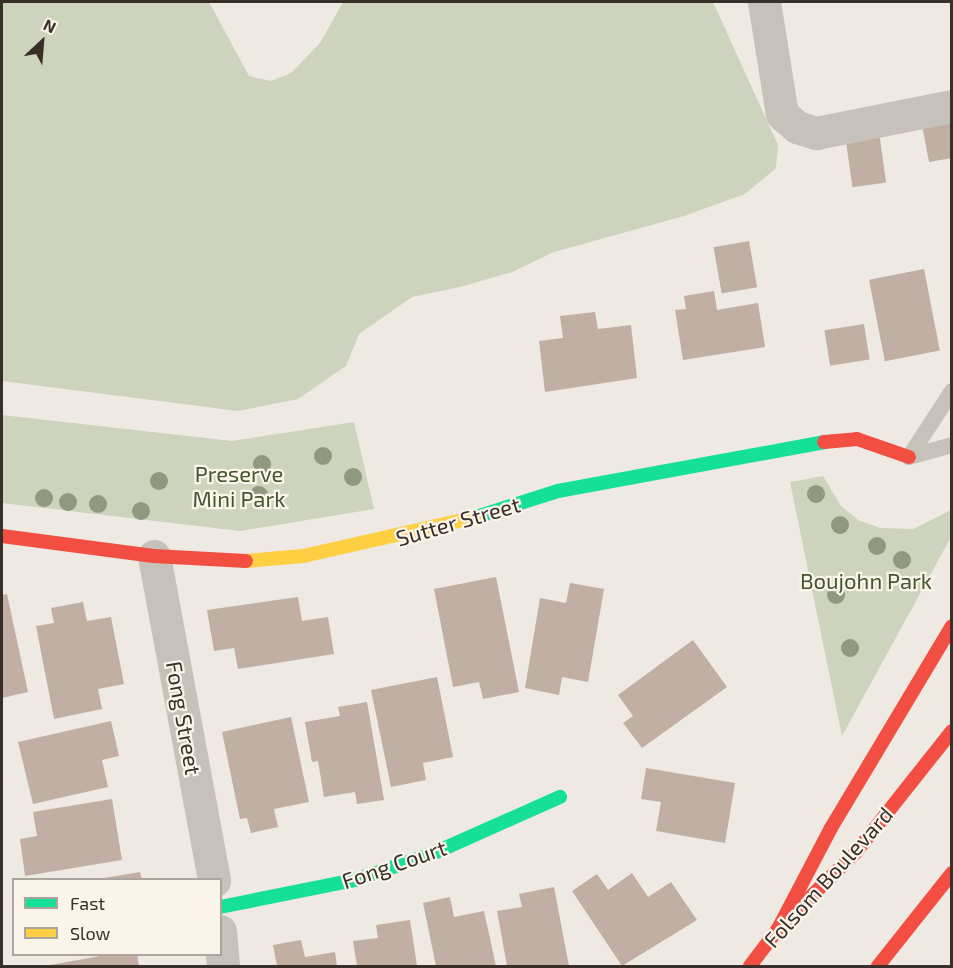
<!DOCTYPE html>
<html>
<head>
<meta charset="utf-8">
<style>
  body { margin:0 }
  #map { position:relative; width:953px; height:968px; overflow:hidden; background:#eee9e2; font-family:"Exo 2",sans-serif }
  div>[style] { position:absolute }
  .green>* { inset:0; background:#ced3bd }
  .building>* { inset:0; background:#c1afa4; transform-origin:0 0 }
  .lane>* { height:16px; margin:-8px; padding:0 8px; transform-origin:8px; border-radius:8px; background:#c7c1bb }
  .street>* { height:33px; margin:-16.5px; padding:0 16.5px; transform-origin:16.5px; border-radius:16.5px; background:#c7c1bb }
  .fast>* { height:14px; margin:-7px; padding:0 7px; transform-origin:7px; border-radius:7px; background:#16e098 }
  .slow>* { height:14px; margin:-7px; padding:0 7px; transform-origin:7px; border-radius:7px; background:#ffcf43 }
  .jam>* { height:14px; margin:-7px; padding:0 7px; transform-origin:7px; border-radius:7px; background:#f24e42 }
  .trees>* { width:18px; height:18px; margin:-9px; border-radius:50%; background:#90987f }
  span { translate:-50% -50%; white-space:nowrap; text-align:center; line-height:1.15; -webkit-text-stroke:4.5px #faf4eb; paint-order:stroke }
  .park-label { font-size:22px; color:#44562e }
  .street-label { font-size:22px; color:#382f29 }
  .frame { position:absolute; inset:0; border:3px solid #382f29; pointer-events:none }
  .legend { position:absolute; left:12px; top:878px; width:210px; height:78px; box-sizing:border-box; background:#faf4eb; border:2px solid #aca59d; margin:0; padding:8px 10px; list-style:none; font-size:18px; color:#382f29 }
  .legend li { display:flex; align-items:center; gap:12px; height:30px }
  .legend b { width:30px; border:2px solid #aca59d }
  .north { position:absolute; left:12px; top:12px; width:60px; height:60px; -webkit-text-stroke:4px #faf4eb; paint-order:stroke; rotate:26deg; font-size:16px; font-weight:700; line-height:24px; text-align:center; color:#382f29 }
  .north::after { content:''; display:block; margin:auto; width:21px; height:27px; background:#382f29; clip-path:polygon(50% 0,100% 100%,50% 72%,0 100%) }
</style>
</head>
<body>
<div id="map">
  <div class="green">
    <div style="clip-path:polygon(2px 2px,209px 2px,249px 76px,271px 81px,291px 73px,320px 43px,343px 2px,713px 2px,778px 145px,776px 168px,745px 194px,684px 216px,554px 252px,512px 272px,460px 287px,412px 297px,359px 334px,346px 366px,298px 399px,238px 411px,2px 381px)"></div>
    <div style="clip-path:polygon(2px 415px,232px 441px,354px 422px,374px 509px,240px 531px,2px 503px)"></div>
    <div style="clip-path:polygon(823px 476px,841px 506px,858px 520px,880px 528px,913px 529px,951px 510px,951px 537px,842px 736px,790px 482px)"></div>
  </div>
  <div class="building">
    <div style="clip-path:polygon(952px 114px,952px 158px,929px 162px,921px 120px)"></div>
    <div style="left:879px;top:132px;width:51px;height:34px;rotate:82deg"></div>
    <div style="left:749px;top:241px;width:47px;height:36px;rotate:80deg"></div>
    <div style="left:924px;top:269px;width:83px;height:56px;rotate:79deg"></div>
    <div style="clip-path:polygon(714px 291px,717px 310px,758px 303px,765px 347px,683px 360px,675px 310px,686px 309px,684px 296px)"></div>
    <div style="clip-path:polygon(595px 312px,598px 329px,631px 325px,637px 378px,545px 392px,539px 341px,563px 338px,560px 316px)"></div>
    <div style="left:864px;top:324px;width:36px;height:40px;rotate:81deg"></div>
    <div style="clip-path:polygon(496px 577px,519px 692px,483px 699px,479px 682px,453px 687px,434px 589px)"></div>
    <div style="clip-path:polygon(570px 583px,604px 589px,588px 682px,562px 677px,559px 695px,525px 688px,540px 598px,566px 603px)"></div>
    <div style="clip-path:polygon(7px 594px,28px 692px,2px 698px,2px 595px)"></div>
    <div style="clip-path:polygon(298px 597px,302px 621px,328px 617px,334px 654px,238px 669px,234px 648px,214px 651px,207px 610px)"></div>
    <div style="clip-path:polygon(83px 602px,87px 621px,111px 617px,124px 684px,98px 689px,102px 709px,54px 719px,36px 626px,54px 623px,51px 608px)"></div>
    <div style="clip-path:polygon(693px 640px,727px 687px,642px 748px,623px 723px,633px 716px,618px 695px)"></div>
    <div style="clip-path:polygon(437px 677px,453px 757px,423px 763px,426px 780px,391px 787px,371px 690px)"></div>
    <div style="clip-path:polygon(367px 702px,384px 800px,357px 804px,355px 792px,324px 797px,318px 761px,312px 762px,305px 722px,340px 716px,338px 707px)"></div>
    <div style="clip-path:polygon(291px 717px,309px 802px,274px 809px,278px 827px,251px 833px,247px 818px,240px 819px,222px 732px)"></div>
    <div style="clip-path:polygon(111px 721px,119px 756px,102px 760px,108px 787px,33px 804px,18px 742px)"></div>
    <div style="clip-path:polygon(646px 768px,735px 783px,725px 843px,656px 831px,661px 802px,641px 799px)"></div>
    <div style="clip-path:polygon(112px 799px,122px 860px,25px 876px,20px 839px,37px 836px,33px 812px)"></div>
    <div style="clip-path:polygon(140px 872px,142px 880px,104px 880px,104px 878px)"></div>
    <div style="clip-path:polygon(632px 873px,648px 897px,671px 882px,697px 920px,622px 966px,572px 891px,597px 874px,608px 890px)"></div>
    <div style="clip-path:polygon(554px 887px,569px 966px,507px 966px,497px 911px,522px 907px,519px 894px)"></div>
    <div style="clip-path:polygon(450px 897px,454px 917px,484px 911px,496px 966px,436px 966px,423px 903px)"></div>
    <div style="clip-path:polygon(410px 920px,417px 966px,357px 966px,353px 941px,378px 938px,376px 925px)"></div>
    <div style="clip-path:polygon(301px 940px,305px 957px,335px 952px,337px 966px,277px 966px,273px 945px)"></div>
    <div style="clip-path:polygon(111px 954px,137px 954px,139px 966px,45px 966px)"></div>
  </div>
  <div class="lane">
    <div style="left:909px;top:457px;width:79px;rotate:-56.9deg"></div>
    <div style="left:909px;top:457px;width:45px;rotate:-15.6deg"></div>
  </div>
  <div class="street">
    <div style="left:764px;top:2px;width:113px;rotate:80.9deg"></div>
    <div style="left:782px;top:114px;width:20px;rotate:41deg"></div>
    <div style="left:797px;top:127px;width:20px;rotate:18deg"></div>
    <div style="left:816px;top:133px;width:139px;rotate:-11.2deg"></div>
    <div style="left:154px;top:556px;width:330px;rotate:79.5deg"></div>
    <div style="left:220px;top:931px;width:35px;rotate:85deg"></div>
  </div>
  <div class="fast">
    <div style="left:476px;top:517px;width:86px;rotate:-17.6deg"></div>
    <div style="left:558px;top:491px;width:270px;rotate:-10.4deg"></div>
    <div style="left:220px;top:907px;width:138px;rotate:-11.3deg"></div>
    <div style="left:355px;top:880px;width:83px;rotate:-18.9deg"></div>
    <div style="left:434px;top:853px;width:138px;rotate:-24deg"></div>
  </div>
  <div class="slow">
    <div style="left:246px;top:561px;width:57px;rotate:-5deg"></div>
    <div style="left:303px;top:556px;width:177px;rotate:-12.7deg"></div>
  </div>
  <div class="jam">
    <div style="left:824px;top:442px;width:33px;rotate:-5deg"></div>
    <div style="left:857px;top:439px;width:55px;rotate:19.1deg"></div>
    <div style="left:2px;top:536px;width:153px;rotate:7.5deg"></div>
    <div style="left:154px;top:556px;width:92px;rotate:3.1deg"></div>
    <div style="left:778px;top:929px;width:114px;rotate:-62.3deg"></div>
    <div style="left:831px;top:828px;width:235px;rotate:-59.1deg"></div>
    <div style="left:750px;top:966px;width:46px;rotate:-52.9deg"></div>
    <div style="left:778px;top:929px;width:110px;rotate:-44.6deg"></div>
    <div style="left:856px;top:852px;width:154px;rotate:-51.6deg"></div>
    <div style="left:878px;top:966px;width:119px;rotate:-51.5deg"></div>
  </div>
  <div class="trees">
    <div style="left:323px;top:456px"></div>
    <div style="left:262px;top:464px"></div>
    <div style="left:353px;top:477px"></div>
    <div style="left:159px;top:481px"></div>
    <div style="left:816px;top:494px"></div>
    <div style="left:259px;top:495px"></div>
    <div style="left:44px;top:498px"></div>
    <div style="left:68px;top:502px"></div>
    <div style="left:98px;top:504px"></div>
    <div style="left:141px;top:511px"></div>
    <div style="left:840px;top:525px"></div>
    <div style="left:877px;top:546px"></div>
    <div style="left:902px;top:560px"></div>
    <div style="left:836px;top:595px"></div>
    <div style="left:850px;top:648px"></div>
  </div>
  <div class="park-label">
    <span style="left:239px;top:486px">Preserve<br>Mini Park</span>
    <span style="left:866px;top:581px">Boujohn Park</span>
  </div>
  <div class="street-label">
    <span style="left:458px;top:521px;rotate:-16deg">Sutter Street</span>
    <span style="left:184px;top:718px;rotate:80deg">Fong Street</span>
    <span style="left:394px;top:864px;rotate:-19deg">Fong Court</span>
    <span style="left:828px;top:877px;rotate:-48deg">Folsom Boulevard</span>
  </div>
  <div class="frame"></div>
  <ul class="legend">
  <li><b style="height:8px;background:#16e098"></b>Fast</li>
  <li><b style="height:8px;background:#ffcf43"></b>Slow</li>
  </ul>
  <div class="north">N</div>
</div>
</body>
</html>
